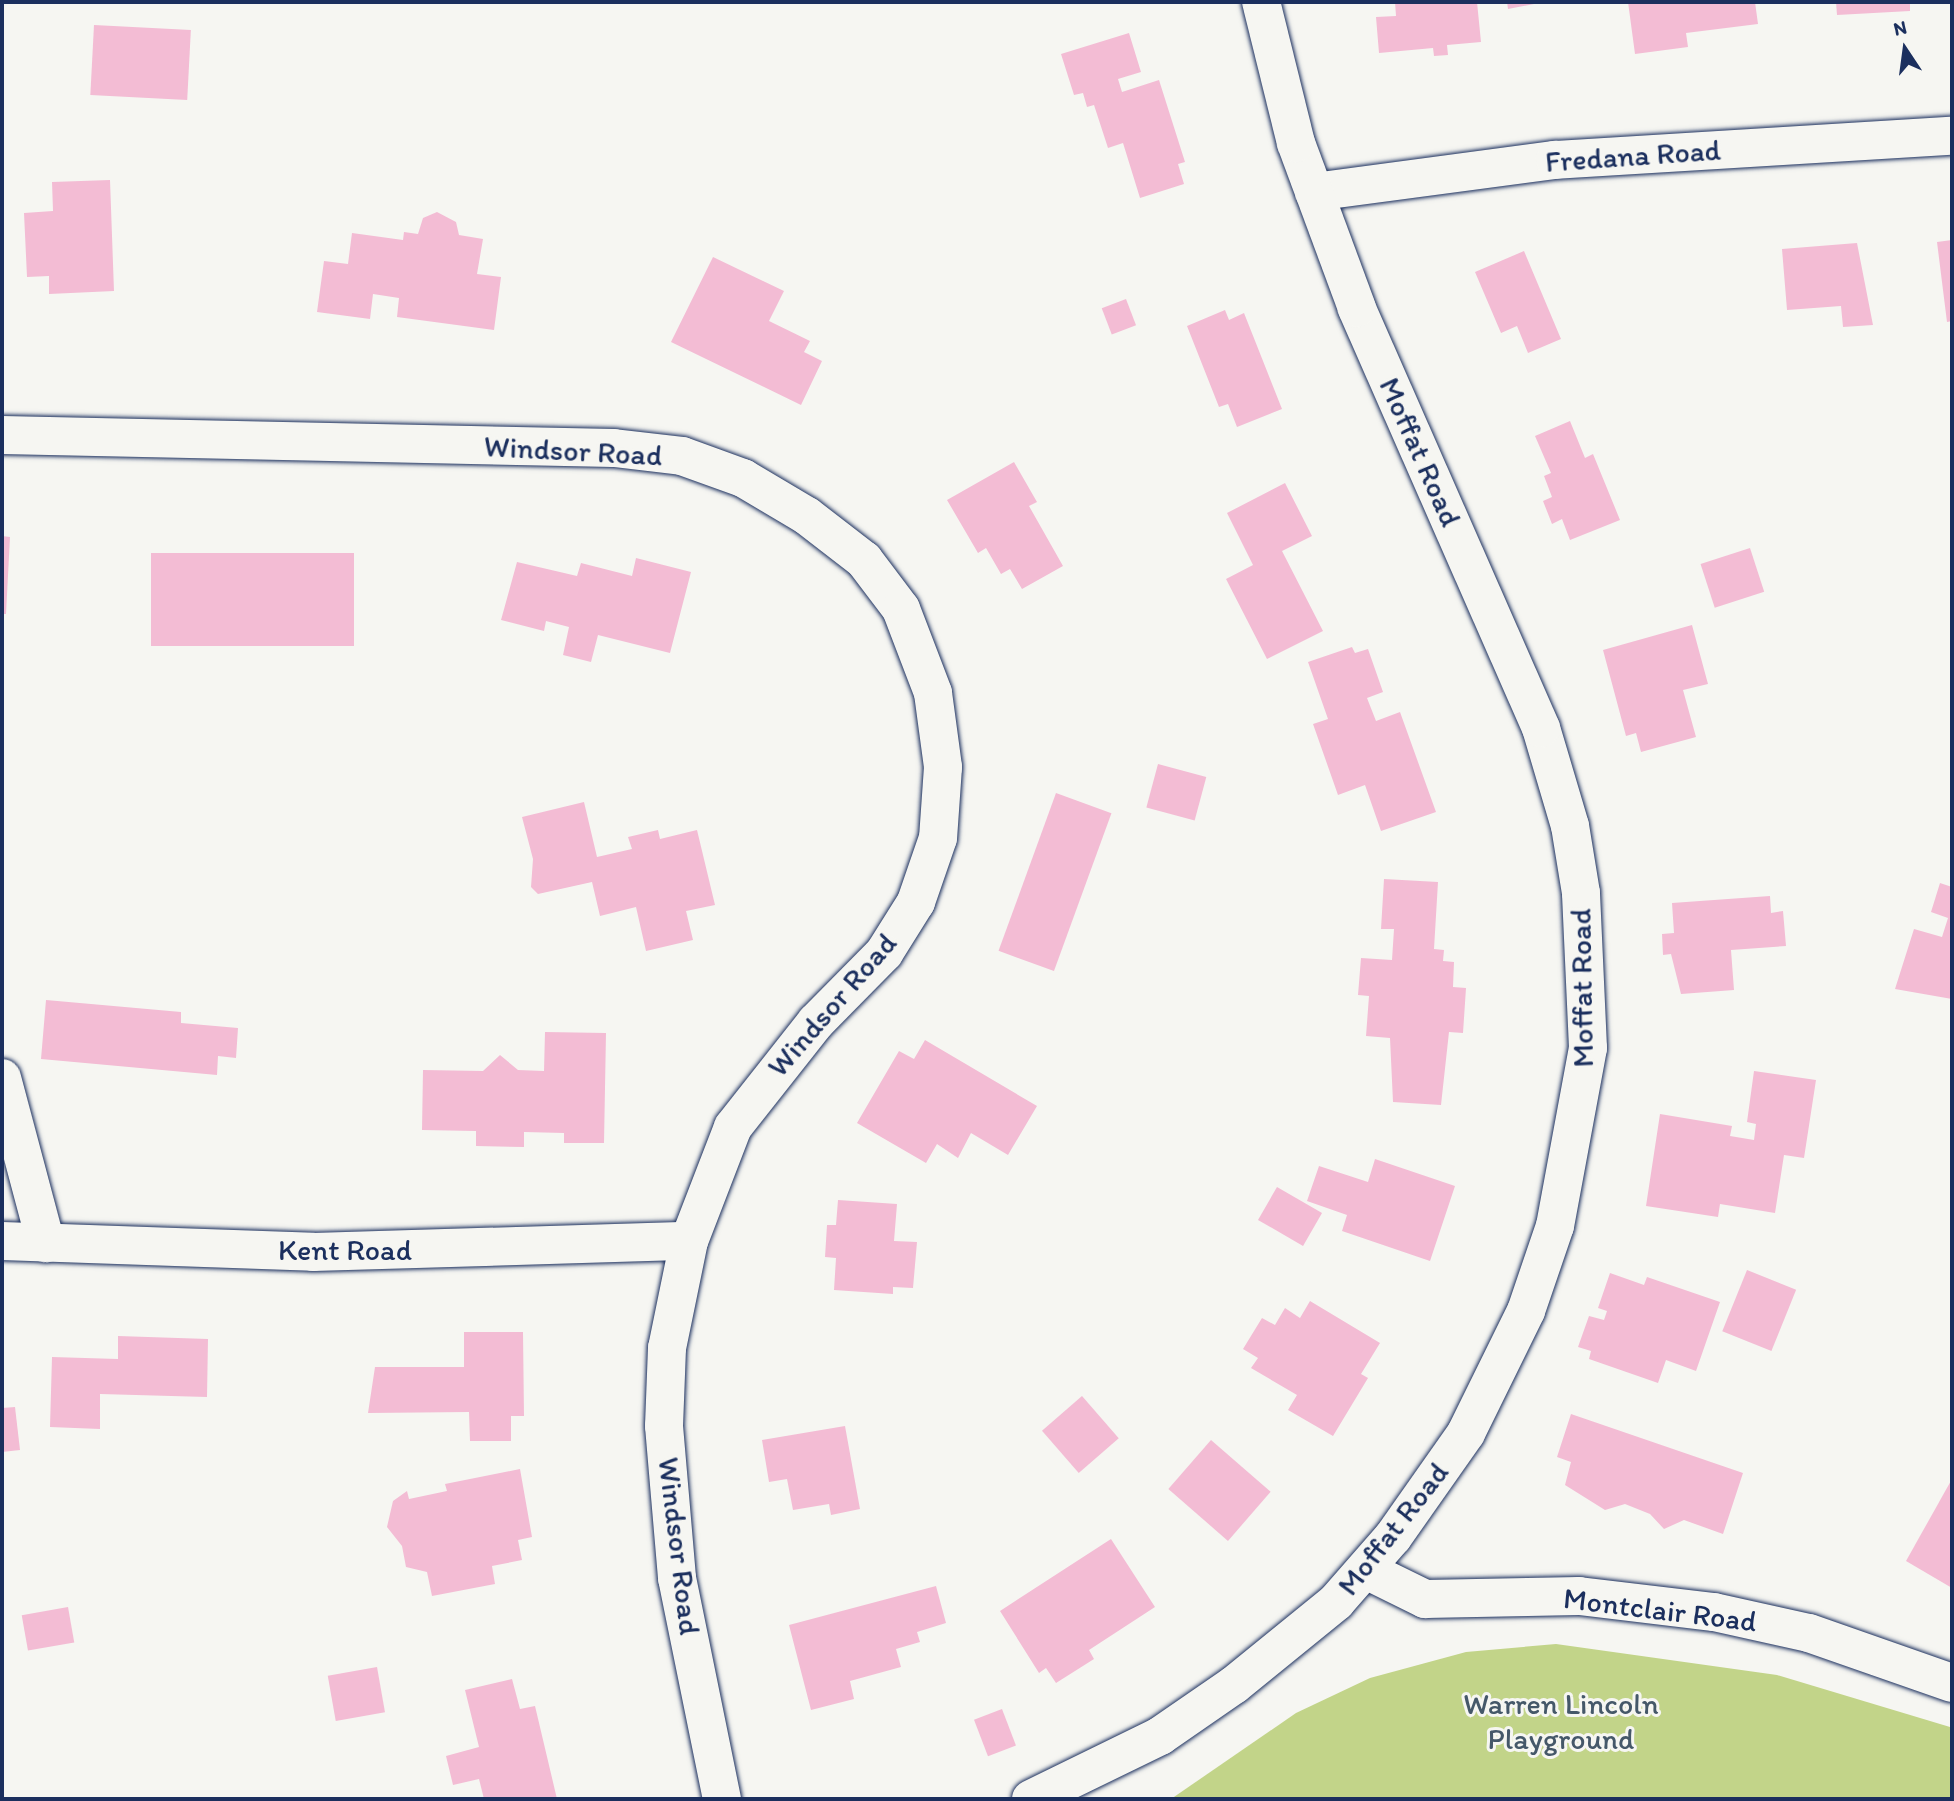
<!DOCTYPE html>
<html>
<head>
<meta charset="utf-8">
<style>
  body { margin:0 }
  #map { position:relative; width:1954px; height:1801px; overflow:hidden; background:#f6f6f2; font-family:Itim,sans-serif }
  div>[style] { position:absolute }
  .green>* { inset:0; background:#c2d489 }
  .building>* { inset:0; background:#f3bcd4; transform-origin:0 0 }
  .roads { filter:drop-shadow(0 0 2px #1b2f5e) drop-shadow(0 0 2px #1b2f5e) }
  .minor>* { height:38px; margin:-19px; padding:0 19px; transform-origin:19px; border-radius:19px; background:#f6f6f2 }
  span { translate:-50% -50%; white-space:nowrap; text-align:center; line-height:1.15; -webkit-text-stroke:6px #f6f6f2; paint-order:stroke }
  .street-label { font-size:30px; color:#1b2f5e }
  .park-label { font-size:30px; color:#455869 }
  .frame { position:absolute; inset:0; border:4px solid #1b2f5e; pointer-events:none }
  .north { position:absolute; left:1870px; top:14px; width:70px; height:70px; -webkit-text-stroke:5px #f6f6f2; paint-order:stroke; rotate:347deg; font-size:19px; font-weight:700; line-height:28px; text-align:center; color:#1b2f5e }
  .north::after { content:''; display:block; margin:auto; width:24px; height:32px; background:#1b2f5e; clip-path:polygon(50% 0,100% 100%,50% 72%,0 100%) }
</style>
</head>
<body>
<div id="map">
  <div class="green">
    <div style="clip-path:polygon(1556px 1644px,1777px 1675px,1950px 1727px,1952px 1799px,1171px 1799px,1296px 1713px,1370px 1678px,1466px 1652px)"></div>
  </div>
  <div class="building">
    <div style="clip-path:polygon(1395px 2px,1477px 2px,1481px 42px,1447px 45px,1448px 55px,1434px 56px,1433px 48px,1379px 53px,1376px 17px,1396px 16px)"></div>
    <div style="clip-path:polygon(1507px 2px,1539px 2px,1539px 3px,1508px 9px)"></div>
    <div style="clip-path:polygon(1628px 2px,1755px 2px,1758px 24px,1686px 33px,1688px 47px,1635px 54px)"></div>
    <div style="clip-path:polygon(1836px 2px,1910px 2px,1910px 11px,1837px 15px)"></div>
    <div style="left:94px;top:25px;width:97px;height:70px;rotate:3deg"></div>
    <div style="clip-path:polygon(1129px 33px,1141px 72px,1118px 79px,1122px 92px,1159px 80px,1185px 162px,1178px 164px,1184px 184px,1140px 198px,1123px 143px,1108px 148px,1094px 105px,1087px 107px,1083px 93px,1074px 95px,1061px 54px)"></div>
    <div style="clip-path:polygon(110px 180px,114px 291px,49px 294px,49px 276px,27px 277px,24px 213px,53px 211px,52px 182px)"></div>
    <div style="clip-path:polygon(437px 212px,456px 222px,459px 235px,483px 239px,477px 274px,501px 277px,494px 330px,397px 317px,399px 298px,373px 294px,370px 319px,317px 312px,324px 261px,348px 264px,352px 233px,403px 240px,404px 232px,418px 234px,423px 218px)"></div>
    <div style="clip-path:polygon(1952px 240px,1952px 321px,1947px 322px,1937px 242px)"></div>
    <div style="clip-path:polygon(1857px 243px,1873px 325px,1843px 327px,1841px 306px,1787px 310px,1782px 249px)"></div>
    <div style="clip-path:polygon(1524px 251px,1561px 339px,1528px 353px,1517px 326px,1501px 333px,1475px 272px)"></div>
    <div style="clip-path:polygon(713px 257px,784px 291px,769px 321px,810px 341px,804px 352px,822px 361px,801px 405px,671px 342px)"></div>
    <div style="left:1126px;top:299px;width:28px;height:26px;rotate:69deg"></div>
    <div style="clip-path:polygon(1225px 310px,1229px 320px,1244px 313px,1282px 409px,1237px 427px,1228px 404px,1219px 407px,1187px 326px)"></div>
    <div style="clip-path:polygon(1570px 421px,1585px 458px,1593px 454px,1620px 520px,1570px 540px,1562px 519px,1552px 524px,1543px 501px,1552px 497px,1544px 476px,1551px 473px,1535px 436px)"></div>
    <div style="clip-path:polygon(1014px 462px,1037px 502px,1029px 506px,1063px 566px,1022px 589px,1010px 569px,1001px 574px,986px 548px,978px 553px,947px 500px)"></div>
    <div style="clip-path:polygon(1285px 483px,1312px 536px,1282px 551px,1323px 631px,1267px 659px,1226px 579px,1253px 565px,1227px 513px)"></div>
    <div style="clip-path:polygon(2px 536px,10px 537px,6px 614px,2px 614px)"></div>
    <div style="left:1750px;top:548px;width:46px;height:52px;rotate:72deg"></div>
    <div style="left:151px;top:553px;width:203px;height:93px"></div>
    <div style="clip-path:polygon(636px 558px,691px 572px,670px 653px,598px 635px,591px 662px,563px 655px,569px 627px,546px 621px,544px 631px,501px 620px,517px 562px,577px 576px,581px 563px,632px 576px)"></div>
    <div style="clip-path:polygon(1692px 625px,1708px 684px,1683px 690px,1696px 737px,1641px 752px,1636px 733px,1626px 736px,1603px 650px)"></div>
    <div style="clip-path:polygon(1352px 647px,1355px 653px,1368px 649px,1383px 692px,1367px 698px,1376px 721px,1400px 712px,1436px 812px,1381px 831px,1365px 785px,1338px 795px,1313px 724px,1328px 719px,1308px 662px)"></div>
    <div style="left:1158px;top:764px;width:50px;height:45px;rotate:15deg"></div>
    <div style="left:1056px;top:793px;width:59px;height:168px;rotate:20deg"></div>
    <div style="clip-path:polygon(584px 802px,597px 857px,632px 849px,628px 837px,658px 830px,660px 839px,697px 830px,715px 905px,686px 911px,693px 940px,646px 951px,636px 907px,600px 916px,592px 882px,538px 894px,531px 887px,533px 859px,522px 817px)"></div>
    <div style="clip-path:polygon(1384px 879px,1438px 882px,1434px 949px,1444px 950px,1443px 961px,1454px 962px,1453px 987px,1466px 988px,1463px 1033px,1449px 1032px,1441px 1105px,1393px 1102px,1390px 1038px,1366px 1036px,1369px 996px,1358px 995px,1361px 958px,1392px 960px,1394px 929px,1381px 929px)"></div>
    <div style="clip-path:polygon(1940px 883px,1952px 887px,1952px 999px,1895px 989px,1914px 929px,1942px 937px,1948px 918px,1931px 912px)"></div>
    <div style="clip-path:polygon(1770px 896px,1771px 913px,1783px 911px,1786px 946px,1731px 950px,1734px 990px,1681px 994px,1671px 954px,1663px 955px,1662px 934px,1674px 933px,1672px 903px)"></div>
    <div style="clip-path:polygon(46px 1000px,181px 1012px,181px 1023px,238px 1028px,236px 1058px,218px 1056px,217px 1075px,41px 1059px)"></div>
    <div style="clip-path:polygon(545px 1032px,606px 1033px,604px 1143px,564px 1143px,564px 1133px,524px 1132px,524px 1147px,476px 1146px,476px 1131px,422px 1130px,423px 1070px,483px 1071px,500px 1055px,518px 1070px,544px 1071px)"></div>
    <div style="clip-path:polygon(925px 1040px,1037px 1106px,1008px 1155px,971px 1133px,958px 1158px,937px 1144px,926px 1163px,857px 1123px,899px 1051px,914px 1059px)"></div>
    <div style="clip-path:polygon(1754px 1071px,1816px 1080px,1804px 1158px,1784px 1155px,1775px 1213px,1720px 1204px,1718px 1217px,1646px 1206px,1660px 1114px,1732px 1126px,1730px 1136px,1754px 1140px,1756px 1124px,1747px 1122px)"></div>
    <div style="clip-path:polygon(1375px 1159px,1455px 1186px,1430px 1261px,1342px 1231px,1347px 1215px,1307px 1201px,1319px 1166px,1368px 1182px)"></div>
    <div style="left:1277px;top:1187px;width:52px;height:38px;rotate:30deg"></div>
    <div style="clip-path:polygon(838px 1200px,897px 1204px,894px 1241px,917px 1242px,913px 1288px,893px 1287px,893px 1294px,834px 1290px,836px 1258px,825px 1257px,827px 1225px,836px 1225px)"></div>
    <div style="left:1747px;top:1270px;width:53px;height:66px;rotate:22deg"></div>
    <div style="clip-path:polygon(1610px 1273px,1644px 1285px,1647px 1277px,1720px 1302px,1696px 1371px,1666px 1360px,1658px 1383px,1589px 1359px,1591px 1351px,1578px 1347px,1589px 1316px,1604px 1320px,1607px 1311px,1598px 1308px)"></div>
    <div style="clip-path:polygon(1310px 1301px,1380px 1343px,1361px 1374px,1368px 1378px,1333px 1436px,1288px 1410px,1297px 1395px,1251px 1368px,1258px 1358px,1243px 1349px,1262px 1318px,1275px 1325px,1285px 1308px,1300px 1318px)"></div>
    <div style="clip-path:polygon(464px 1332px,523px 1332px,524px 1416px,511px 1416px,511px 1441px,470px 1441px,469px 1412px,368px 1413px,375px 1367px,464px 1367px)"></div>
    <div style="clip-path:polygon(118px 1336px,208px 1339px,207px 1397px,100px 1394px,100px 1429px,50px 1427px,52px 1357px,118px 1359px)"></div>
    <div style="left:1082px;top:1396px;width:56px;height:53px;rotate:49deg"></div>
    <div style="clip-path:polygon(15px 1407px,20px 1450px,2px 1452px,2px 1408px)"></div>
    <div style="clip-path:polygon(1571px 1414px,1743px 1473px,1723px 1534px,1684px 1520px,1664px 1529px,1650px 1514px,1625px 1504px,1605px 1510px,1565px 1485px,1571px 1462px,1557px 1457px)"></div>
    <div style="clip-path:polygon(845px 1426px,860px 1509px,831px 1515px,829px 1504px,793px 1510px,787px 1479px,769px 1482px,762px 1440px)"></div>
    <div style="left:1211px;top:1440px;width:79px;height:65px;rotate:41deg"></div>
    <div style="clip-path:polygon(520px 1469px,532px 1537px,518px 1540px,522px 1560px,492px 1566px,495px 1584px,432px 1596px,427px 1572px,406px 1567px,402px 1546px,387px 1527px,393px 1501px,407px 1491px,409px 1499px,447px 1491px,445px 1484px)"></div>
    <div style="clip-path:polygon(1952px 1479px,1952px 1588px,1906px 1561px)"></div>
    <div style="clip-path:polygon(1111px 1539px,1155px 1607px,1089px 1650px,1094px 1659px,1056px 1683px,1046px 1668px,1039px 1673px,1000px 1611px)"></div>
    <div style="clip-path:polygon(936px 1586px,946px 1623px,917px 1632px,920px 1642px,896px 1649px,901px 1667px,850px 1681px,854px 1699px,811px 1710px,789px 1625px)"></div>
    <div style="left:68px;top:1607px;width:36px;height:47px;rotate:80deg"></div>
    <div style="left:377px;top:1667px;width:46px;height:50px;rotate:80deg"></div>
    <div style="clip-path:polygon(512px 1679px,520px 1709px,535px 1706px,557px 1799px,484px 1799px,479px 1779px,453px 1785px,446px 1756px,479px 1747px,465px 1690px)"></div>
    <div style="left:1002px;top:1709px;width:39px;height:30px;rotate:69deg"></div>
  </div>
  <div class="roads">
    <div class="minor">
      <div style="left:1314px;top:192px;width:243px;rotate:-7.6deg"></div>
      <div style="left:1555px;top:160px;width:398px;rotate:-3.5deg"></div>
      <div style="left:2px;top:435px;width:612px;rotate:1.22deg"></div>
      <div style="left:614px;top:448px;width:68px;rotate:6.7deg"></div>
      <div style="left:682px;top:456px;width:65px;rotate:19.8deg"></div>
      <div style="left:743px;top:478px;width:74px;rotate:30.7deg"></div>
      <div style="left:807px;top:516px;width:72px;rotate:37.7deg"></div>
      <div style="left:864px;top:560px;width:61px;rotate:52.9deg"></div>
      <div style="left:901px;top:609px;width:90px;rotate:69.1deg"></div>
      <div style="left:933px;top:693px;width:75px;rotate:82.3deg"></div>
      <div style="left:943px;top:767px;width:71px;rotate:94deg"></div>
      <div style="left:938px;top:838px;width:68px;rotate:109deg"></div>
      <div style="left:916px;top:902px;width:60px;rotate:122.1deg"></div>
      <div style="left:884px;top:953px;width:97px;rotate:134.6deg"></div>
      <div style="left:816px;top:1022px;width:134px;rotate:128.3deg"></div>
      <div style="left:733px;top:1127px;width:122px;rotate:111.1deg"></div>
      <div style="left:689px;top:1241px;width:109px;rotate:101.6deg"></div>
      <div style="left:667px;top:1348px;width:78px;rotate:92.2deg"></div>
      <div style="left:664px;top:1426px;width:153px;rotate:85.1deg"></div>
      <div style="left:677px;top:1578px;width:226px;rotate:78.5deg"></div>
      <div style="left:2px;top:1078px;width:171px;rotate:75.1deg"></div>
      <div style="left:2px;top:1241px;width:311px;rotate:2deg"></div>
      <div style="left:313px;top:1252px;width:376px;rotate:-1.7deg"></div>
      <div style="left:1366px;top:1570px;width:66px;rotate:26.2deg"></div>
      <div style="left:1425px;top:1599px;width:154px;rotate:-1.1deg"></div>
      <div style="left:1579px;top:1596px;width:136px;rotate:6.8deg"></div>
      <div style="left:1714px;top:1612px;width:97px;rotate:12.5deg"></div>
      <div style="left:1809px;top:1633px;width:151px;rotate:19.3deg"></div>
      <div style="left:1031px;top:1799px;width:144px;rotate:-26deg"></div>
      <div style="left:1160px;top:1736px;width:90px;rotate:-34.6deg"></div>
      <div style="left:1234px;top:1685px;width:132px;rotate:-39.1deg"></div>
      <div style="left:1336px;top:1602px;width:86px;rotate:-48.8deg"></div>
      <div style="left:1393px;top:1537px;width:127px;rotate:-54.9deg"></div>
      <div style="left:1466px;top:1433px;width:136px;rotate:-63.8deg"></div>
      <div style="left:1526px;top:1311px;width:90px;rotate:-71.2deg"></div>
      <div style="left:1555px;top:1226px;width:181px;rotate:-79.5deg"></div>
      <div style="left:1588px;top:1048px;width:155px;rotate:-92.6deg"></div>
      <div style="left:1581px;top:893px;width:68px;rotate:-99.3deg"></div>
      <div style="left:1570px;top:826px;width:102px;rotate:-106.5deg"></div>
      <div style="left:1541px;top:728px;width:459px;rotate:-113.7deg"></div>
      <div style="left:1357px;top:308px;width:176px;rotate:-110.3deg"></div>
      <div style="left:1296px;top:143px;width:145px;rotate:-103.9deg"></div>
    </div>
  </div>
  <div class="street-label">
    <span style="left:1633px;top:156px;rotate:-4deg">Fredana Road</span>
    <span style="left:573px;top:451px;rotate:3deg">Windsor Road</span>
    <span style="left:1420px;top:452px;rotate:66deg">Moffat Road</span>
    <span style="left:1582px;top:988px;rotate:-91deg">Moffat Road</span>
    <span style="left:832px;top:1005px;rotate:-49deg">Windsor Road</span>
    <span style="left:345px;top:1250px">Kent Road</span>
    <span style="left:1393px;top:1529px;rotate:-52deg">Moffat Road</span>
    <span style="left:679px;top:1546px;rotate:83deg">Windsor Road</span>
    <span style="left:1660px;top:1610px;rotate:7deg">Montclair Road</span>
  </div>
  <div class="park-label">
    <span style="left:1561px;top:1721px">Warren Lincoln<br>Playground</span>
  </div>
  <div class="frame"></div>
  <div class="north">N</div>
</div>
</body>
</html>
